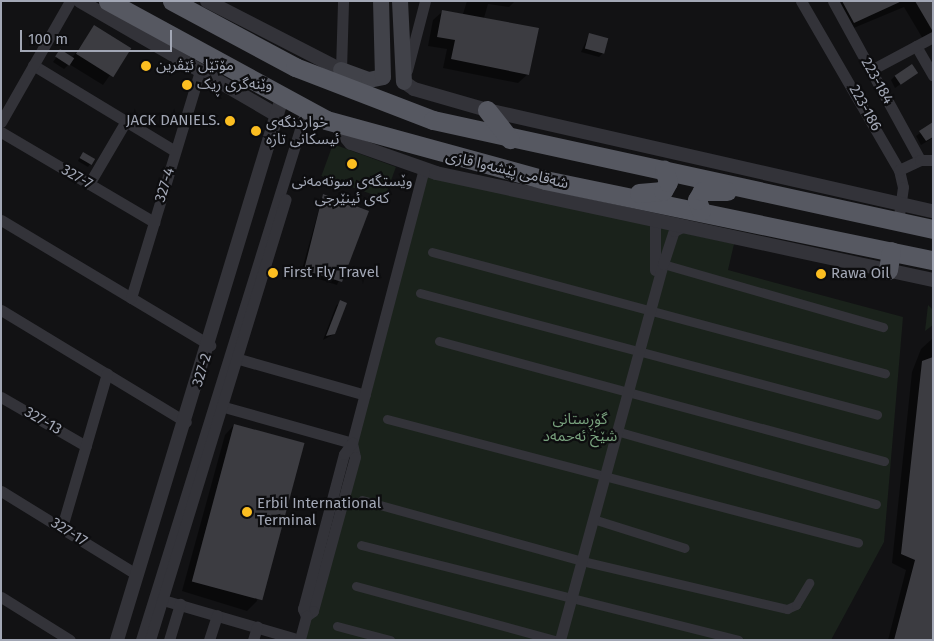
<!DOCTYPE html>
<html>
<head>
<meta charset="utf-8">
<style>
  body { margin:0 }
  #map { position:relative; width:934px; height:641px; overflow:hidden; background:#121214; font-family:"Fira Sans","Noto Sans Arabic",sans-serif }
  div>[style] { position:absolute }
  .green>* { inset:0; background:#1a221b; transform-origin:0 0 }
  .shadow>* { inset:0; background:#0007 }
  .building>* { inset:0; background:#3c3c41; transform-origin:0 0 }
  .pedestrian>* { height:9px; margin:-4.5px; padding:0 4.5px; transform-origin:4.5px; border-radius:4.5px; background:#333339 }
  .minor>* { height:11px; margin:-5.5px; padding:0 5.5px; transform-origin:5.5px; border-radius:5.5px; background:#333339 }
  .tertiary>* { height:14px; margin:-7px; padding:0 7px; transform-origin:7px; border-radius:7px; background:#333339 }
  .secondary>* { height:16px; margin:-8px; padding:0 8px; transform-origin:8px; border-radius:8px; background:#414249 }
  .trunk>* { height:19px; margin:-9.5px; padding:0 9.5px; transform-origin:9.5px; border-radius:9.5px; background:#565861 }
  .dots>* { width:14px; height:14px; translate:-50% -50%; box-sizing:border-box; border:2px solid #0d0d0f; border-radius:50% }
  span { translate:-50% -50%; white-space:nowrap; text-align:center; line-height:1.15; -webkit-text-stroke:4.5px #0d0d0f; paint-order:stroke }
  .poi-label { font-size:15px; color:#a2a7b5 }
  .left { translate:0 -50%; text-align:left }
  .right { translate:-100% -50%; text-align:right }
  .street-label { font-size:15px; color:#a2a7b5 }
  .park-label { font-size:15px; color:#78a17d }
  .frame { position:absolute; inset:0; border:2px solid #a2a7b5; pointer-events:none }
  .scale { position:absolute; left:20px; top:30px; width:152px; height:22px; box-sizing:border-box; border:2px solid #a2a7b5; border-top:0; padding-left:6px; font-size:15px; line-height:18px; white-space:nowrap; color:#a2a7b5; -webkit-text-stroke:4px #0d0d0f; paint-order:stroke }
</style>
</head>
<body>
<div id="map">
  <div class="green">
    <div style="left:333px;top:144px;width:67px;height:34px;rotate:20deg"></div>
    <div style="clip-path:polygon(427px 176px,734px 244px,728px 270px,903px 317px,884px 542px,831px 640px,303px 640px)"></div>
    <div style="clip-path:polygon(928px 305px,933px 310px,933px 325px,925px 331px)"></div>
  </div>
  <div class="shadow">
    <div style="clip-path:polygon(467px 1px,515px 1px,509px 7px,488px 4px,484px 18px,537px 29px,528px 74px,518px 83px,443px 68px,447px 49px,428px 46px,433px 20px,443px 11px,463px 14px)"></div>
    <div style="clip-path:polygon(839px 1px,933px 1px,933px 37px,923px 39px,904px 7px,844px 32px)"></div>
    <div style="clip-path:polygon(94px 27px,129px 48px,103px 85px,69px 64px,64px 69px,53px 62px,61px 51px,72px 58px)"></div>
    <div style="clip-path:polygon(589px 35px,604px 52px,599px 57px,581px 52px)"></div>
    <div style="clip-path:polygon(916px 73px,895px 88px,891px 80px,895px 76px)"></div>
    <div style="clip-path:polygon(933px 124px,933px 138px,921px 145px,916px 136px)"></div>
    <div style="clip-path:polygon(81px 155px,93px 159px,88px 167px,78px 161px)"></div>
    <div style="clip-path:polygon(323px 195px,367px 212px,337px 285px,301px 273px)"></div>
    <div style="clip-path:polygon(340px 302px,334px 334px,323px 340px,336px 306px)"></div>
    <div style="clip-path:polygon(933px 338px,933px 640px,888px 640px,906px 570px,892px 563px,912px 372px,921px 349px)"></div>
    <div style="clip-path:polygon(234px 425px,257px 601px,247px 611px,182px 591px,225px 435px)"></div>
  </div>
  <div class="building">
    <div style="clip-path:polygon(842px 1px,902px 1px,854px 23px)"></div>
    <div style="clip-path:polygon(915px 1px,933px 1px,933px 30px,932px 30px)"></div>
    <div style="clip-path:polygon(442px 10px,539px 28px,529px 75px,451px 59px,455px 40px,437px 37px)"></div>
    <div style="left:94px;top:25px;width:44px;height:34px;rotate:32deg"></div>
    <div style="left:589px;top:33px;width:20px;height:16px;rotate:15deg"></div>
    <div style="left:60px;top:49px;width:17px;height:9px;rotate:33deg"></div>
    <div style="left:912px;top:64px;width:11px;height:21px;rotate:56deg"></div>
    <div style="clip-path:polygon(933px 122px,933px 137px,926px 141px,919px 131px)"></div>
    <div style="left:83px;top:152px;width:14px;height:7px;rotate:30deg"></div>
    <div style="clip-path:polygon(323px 194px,369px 211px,342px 282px,304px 270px)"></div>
    <div style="clip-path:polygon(340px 300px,347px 303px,335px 334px,326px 336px)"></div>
    <div style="clip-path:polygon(933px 357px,933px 640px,894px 640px,915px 560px,901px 554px,922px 361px)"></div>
    <div style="left:234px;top:424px;width:73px;height:163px;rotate:15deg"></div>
  </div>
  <div class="pedestrian">
    <div style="left:432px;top:252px;width:469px;rotate:15deg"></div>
    <div style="left:663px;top:264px;width:229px;rotate:16deg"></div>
    <div style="left:420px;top:293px;width:473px;rotate:14.9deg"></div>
    <div style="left:439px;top:341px;width:461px;rotate:15.1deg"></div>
    <div style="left:387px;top:419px;width:487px;rotate:14.7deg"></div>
    <div style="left:616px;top:431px;width:270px;rotate:15.7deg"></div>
    <div style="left:362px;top:500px;width:228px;rotate:15.5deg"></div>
    <div style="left:582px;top:561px;width:211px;rotate:13.2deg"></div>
    <div style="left:787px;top:609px;width:10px;rotate:-24deg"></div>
    <div style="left:796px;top:605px;width:26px;rotate:-59deg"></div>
    <div style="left:593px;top:519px;width:96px;rotate:17.5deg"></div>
    <div style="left:361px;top:545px;width:389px;rotate:14.1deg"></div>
    <div style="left:356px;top:586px;width:206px;rotate:15.2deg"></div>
    <div style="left:337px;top:626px;width:55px;rotate:14.8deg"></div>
  </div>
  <div class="minor">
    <div style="left:801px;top:1px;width:195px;rotate:59.9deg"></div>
    <div style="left:899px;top:170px;width:17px;rotate:77deg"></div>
    <div style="left:903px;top:187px;width:35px;rotate:98deg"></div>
    <div style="left:833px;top:1px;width:181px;rotate:61.3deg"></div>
    <div style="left:916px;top:46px;width:34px;rotate:60deg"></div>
    <div style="left:33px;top:65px;width:166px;rotate:31.2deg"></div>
    <div style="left:341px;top:70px;width:69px;rotate:-88.3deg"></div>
    <div style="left:407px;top:70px;width:71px;rotate:-75.4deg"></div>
    <div style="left:871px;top:70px;width:70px;rotate:-28deg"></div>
    <div style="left:1px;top:122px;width:139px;rotate:-60.3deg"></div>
    <div style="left:1px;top:132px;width:178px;rotate:30.5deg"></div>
    <div style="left:899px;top:170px;width:23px;rotate:-25deg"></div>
    <div style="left:920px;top:160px;width:13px"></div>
    <div style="left:89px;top:184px;width:73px;rotate:-59.6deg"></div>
    <div style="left:1px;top:220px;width:244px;rotate:30.9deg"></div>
    <div style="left:655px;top:220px;width:50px;rotate:90deg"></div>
    <div style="left:131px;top:298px;width:237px;rotate:-73.1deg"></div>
    <div style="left:1px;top:310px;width:216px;rotate:31.2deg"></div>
    <div style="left:232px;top:357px;width:138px;rotate:15.9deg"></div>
    <div style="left:1px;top:397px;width:98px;rotate:30deg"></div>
    <div style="left:217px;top:405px;width:140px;rotate:15.7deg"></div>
    <div style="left:352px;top:443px;width:283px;rotate:-75.3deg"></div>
    <div style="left:352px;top:443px;width:14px;rotate:78deg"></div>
    <div style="left:355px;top:457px;width:160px;rotate:105.3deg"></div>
    <div style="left:313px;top:611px;width:9px;rotate:144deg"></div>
    <div style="left:306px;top:616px;width:8px;rotate:-113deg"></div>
    <div style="left:303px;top:609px;width:160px;rotate:-75.2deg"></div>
    <div style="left:344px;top:454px;width:14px;rotate:-54deg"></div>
    <div style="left:1px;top:491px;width:158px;rotate:31.6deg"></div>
    <div style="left:62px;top:527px;width:160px;rotate:-73.7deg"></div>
    <div style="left:1px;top:597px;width:81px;rotate:31.9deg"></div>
    <div style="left:156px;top:598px;width:150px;rotate:16.3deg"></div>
    <div style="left:300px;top:639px;width:24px;rotate:-75deg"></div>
    <div style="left:141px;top:640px;width:555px;rotate:-72.71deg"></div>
    <div style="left:150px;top:640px;width:461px;rotate:-72.9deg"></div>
    <div style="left:169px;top:640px;width:38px;rotate:-73deg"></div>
    <div style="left:209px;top:640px;width:26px;rotate:-72deg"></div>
    <div style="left:253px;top:640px;width:14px;rotate:-73deg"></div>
    <div style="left:560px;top:640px;width:390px;rotate:-74.7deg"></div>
    <div style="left:663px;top:264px;width:35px;rotate:-72deg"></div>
    <div style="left:674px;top:231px;width:11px;rotate:-27deg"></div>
  </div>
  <div class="tertiary">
    <div style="left:80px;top:1px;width:228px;rotate:30.1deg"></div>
    <div style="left:207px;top:1px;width:151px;rotate:27.2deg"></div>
    <div style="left:404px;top:82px;width:12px;rotate:35deg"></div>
    <div style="left:414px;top:89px;width:76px;rotate:16deg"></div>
    <div style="left:487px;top:110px;width:457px;rotate:12.8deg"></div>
    <div style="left:334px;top:122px;width:27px;rotate:51deg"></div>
    <div style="left:351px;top:143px;width:90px;rotate:19.4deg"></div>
    <div style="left:436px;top:173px;width:508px;rotate:12.15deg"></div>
    <div style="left:117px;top:640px;width:567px;rotate:-73.07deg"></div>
  </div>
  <div class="secondary">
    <div style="left:400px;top:1px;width:81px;rotate:87.2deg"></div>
    <div style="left:341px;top:70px;width:30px;rotate:20deg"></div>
    <div style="left:369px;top:80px;width:14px;rotate:-12deg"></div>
    <div style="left:383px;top:77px;width:76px;rotate:-91.5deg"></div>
  </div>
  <div class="trunk">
    <div style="left:108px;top:1px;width:248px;rotate:28.6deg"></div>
    <div style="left:326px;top:120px;width:227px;rotate:15.3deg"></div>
    <div style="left:545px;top:180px;width:396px;rotate:11.7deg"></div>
    <div style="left:172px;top:1px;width:140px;rotate:28.2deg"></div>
    <div style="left:295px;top:67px;width:148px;rotate:21deg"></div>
    <div style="left:433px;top:120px;width:512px;rotate:12.3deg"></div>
    <div style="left:487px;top:110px;width:37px;rotate:52deg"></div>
    <div style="left:639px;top:193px;width:24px;rotate:-5deg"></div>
    <div style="left:663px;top:191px;width:10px;rotate:-61deg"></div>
    <div style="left:668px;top:182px;width:13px;rotate:-108deg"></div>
    <div style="left:701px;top:211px;width:12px;rotate:-110deg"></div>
    <div style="left:697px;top:200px;width:10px;rotate:-61deg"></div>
    <div style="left:702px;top:191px;width:25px"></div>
    <div style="left:888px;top:270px;width:19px;rotate:-81deg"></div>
  </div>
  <div class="dots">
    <div style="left:146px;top:66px;background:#fcbe21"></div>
    <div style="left:187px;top:85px;background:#fcbe21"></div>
    <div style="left:230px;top:121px;background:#fcbe21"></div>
    <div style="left:256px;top:131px;background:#fcbe21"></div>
    <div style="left:352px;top:164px;background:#fcbe21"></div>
    <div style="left:273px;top:273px;background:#fcbe21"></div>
    <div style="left:821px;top:274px;background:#fcbe21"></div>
    <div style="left:247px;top:512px;background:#fcbe21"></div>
  </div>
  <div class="poi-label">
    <span class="left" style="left:156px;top:66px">مۆتێل ئێڤرین</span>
    <span class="left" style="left:197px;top:85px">وێنەگری ڕیک</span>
    <span class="right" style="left:220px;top:121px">JACK DANIELS.</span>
    <span class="left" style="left:266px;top:131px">خواردنگەی<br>ئیسکانی تازە</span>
    <span style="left:352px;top:190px">وێستگەی سوتەمەنی<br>کەی ئینێرجی</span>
    <span class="left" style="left:283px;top:273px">First Fly Travel</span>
    <span class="left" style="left:831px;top:274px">Rawa Oil</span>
    <span class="left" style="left:257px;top:512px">Erbil International<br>Terminal</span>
  </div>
  <div class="street-label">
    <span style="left:877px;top:81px;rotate:61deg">223-184</span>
    <span style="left:865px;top:108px;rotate:61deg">223-186</span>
    <span style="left:507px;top:170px;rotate:13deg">شەقامی پێشەوا قازی</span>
    <span style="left:77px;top:177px;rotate:30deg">327-7</span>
    <span style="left:165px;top:185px;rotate:-73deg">327-4</span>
    <span style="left:202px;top:370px;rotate:-73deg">327-2</span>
    <span style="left:43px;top:421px;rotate:30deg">327-13</span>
    <span style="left:69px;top:532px;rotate:32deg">327-17</span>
  </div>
  <div class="park-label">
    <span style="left:580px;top:428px">گۆڕستانی<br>شێخ ئەحمەد</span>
  </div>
  <div class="frame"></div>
  <div class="scale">100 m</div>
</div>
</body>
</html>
